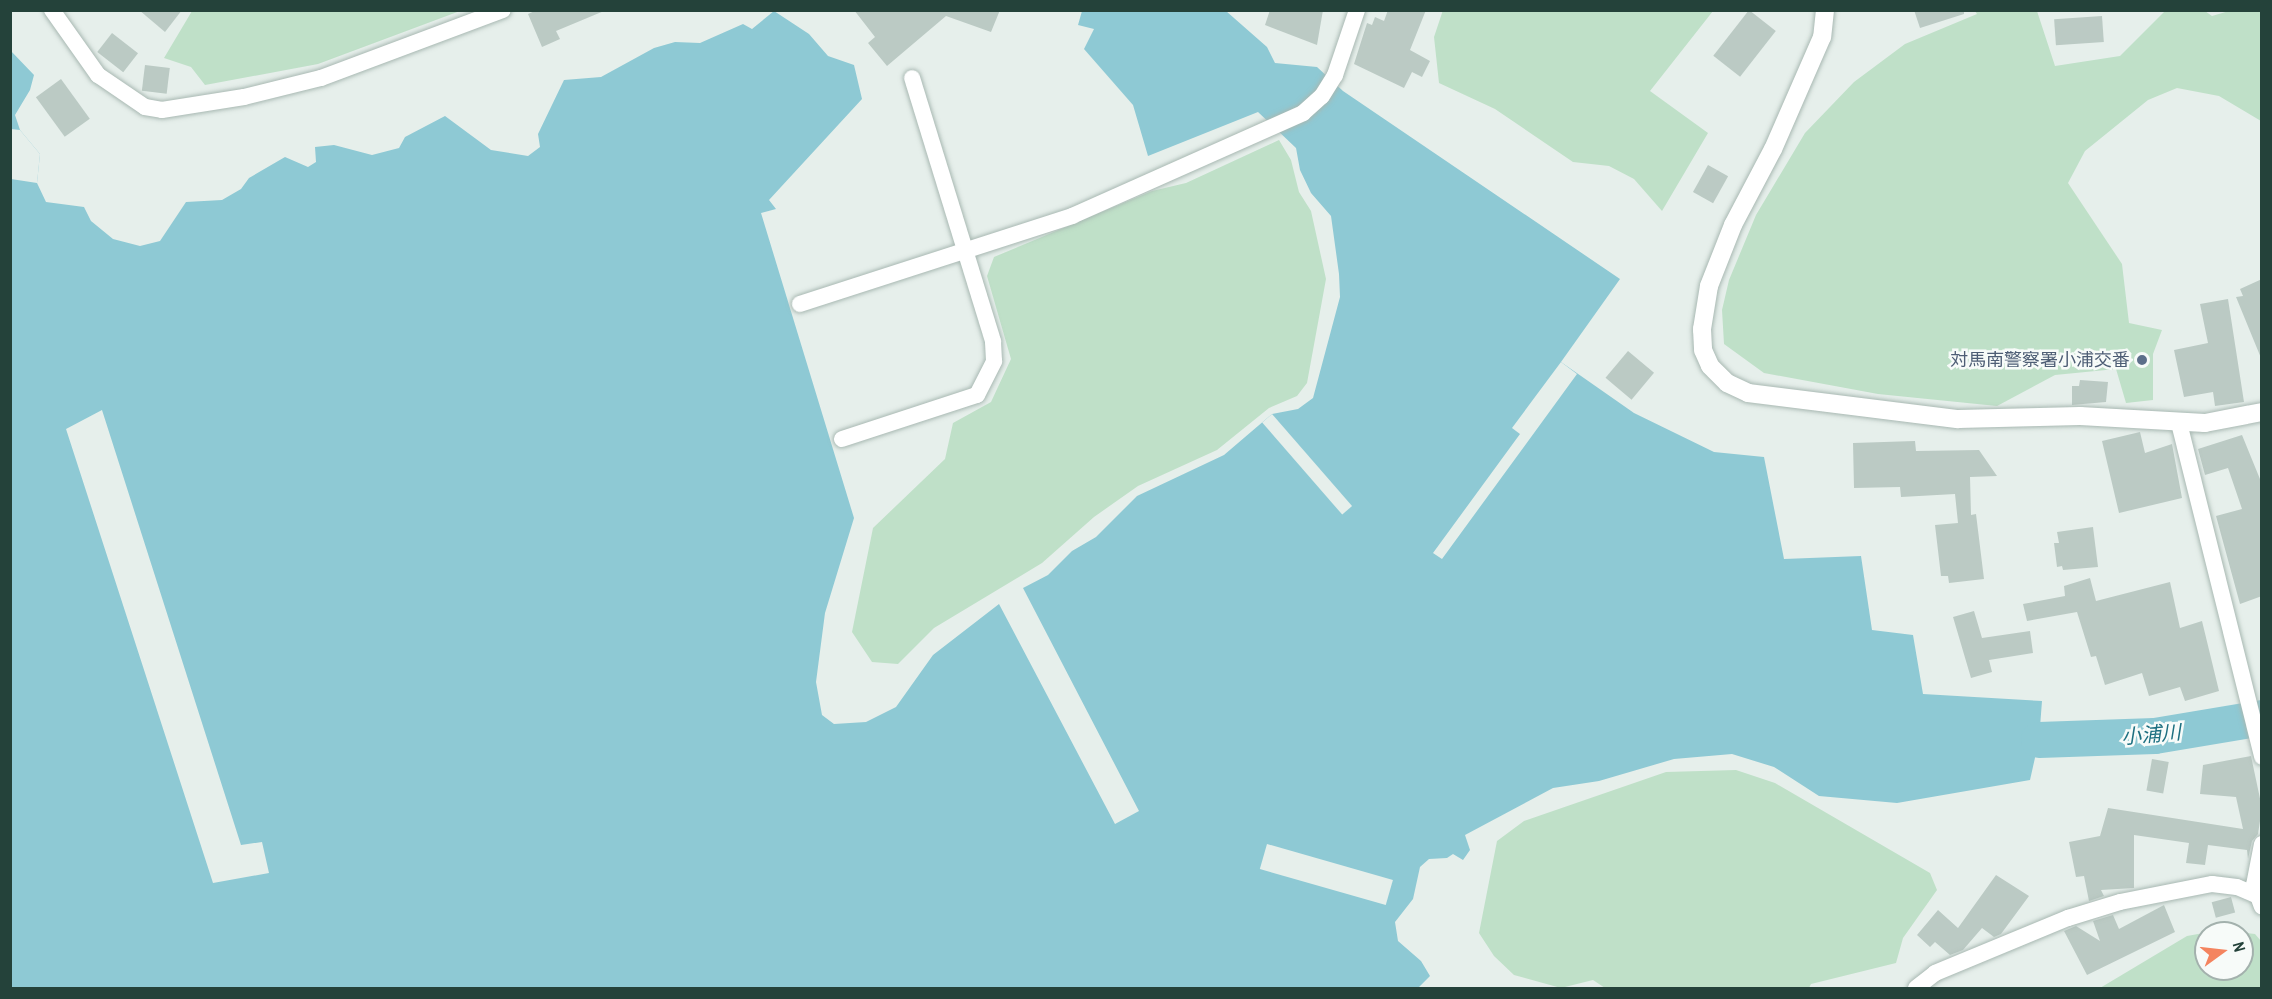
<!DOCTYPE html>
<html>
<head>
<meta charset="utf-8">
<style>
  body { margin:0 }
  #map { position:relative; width:2272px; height:999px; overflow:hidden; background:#e6efeb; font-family:"Archivo Narrow","Noto Sans JP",sans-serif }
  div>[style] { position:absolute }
  .green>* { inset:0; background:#bfe0c8 }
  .water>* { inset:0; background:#8ec9d4 }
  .pier>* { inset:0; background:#e6efeb; transform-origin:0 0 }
  .river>* { height:36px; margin:-18px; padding:0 18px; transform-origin:18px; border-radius:18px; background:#8ec9d4 }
  .building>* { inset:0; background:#bbcac4; transform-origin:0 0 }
  .roads { filter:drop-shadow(0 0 2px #a8b8b2) drop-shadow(0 0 2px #a8b8b2) }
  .street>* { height:16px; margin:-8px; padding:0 8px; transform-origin:8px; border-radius:8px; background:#fff }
  .secondary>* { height:18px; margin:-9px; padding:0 9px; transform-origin:9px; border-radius:9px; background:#fff }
  .dots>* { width:16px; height:16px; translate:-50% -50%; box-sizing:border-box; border:3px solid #f7fbf9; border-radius:50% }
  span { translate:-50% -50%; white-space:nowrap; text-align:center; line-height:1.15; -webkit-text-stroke:5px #f7fbf9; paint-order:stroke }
  .service-label { font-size:18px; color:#4e5e75 }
  .right { translate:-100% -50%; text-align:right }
  .water-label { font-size:20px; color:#1c6f80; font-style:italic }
  .frame { position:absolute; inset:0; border:12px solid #24423a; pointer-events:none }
  .north { position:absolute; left:2194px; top:921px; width:60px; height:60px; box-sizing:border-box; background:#f7fbf9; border:2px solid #a3b1ad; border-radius:50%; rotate:75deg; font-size:16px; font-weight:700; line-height:24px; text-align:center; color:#24423a }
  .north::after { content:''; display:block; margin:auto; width:21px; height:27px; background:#f4845f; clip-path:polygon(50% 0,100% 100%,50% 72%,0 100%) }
</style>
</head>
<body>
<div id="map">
  <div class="green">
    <div style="clip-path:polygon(1443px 10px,1713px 11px,1650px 91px,1708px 133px,1662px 211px,1634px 179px,1609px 166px,1573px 162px,1495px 109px,1439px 83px,1434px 37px)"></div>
    <div style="clip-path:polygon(192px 11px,192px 10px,460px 11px,318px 64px,205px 85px,191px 67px,164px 58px)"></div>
    <div style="clip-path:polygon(1975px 11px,2037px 11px,2055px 66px,2120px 56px,2165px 11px,2205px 11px,2212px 16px,2229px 11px,2261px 11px,2261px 121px,2219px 96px,2177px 88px,2148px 100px,2085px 151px,2068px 183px,2122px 264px,2129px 323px,2162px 330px,2153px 354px,2153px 400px,2126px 403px,2116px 369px,2055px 375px,1997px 406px,1878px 394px,1764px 373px,1724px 344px,1722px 310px,1729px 280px,1756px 215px,1805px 133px,1854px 82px,1905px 44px,1977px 14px)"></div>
    <div style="clip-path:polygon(1279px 140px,1291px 160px,1299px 192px,1311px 211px,1326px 279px,1307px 383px,1297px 396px,1269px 408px,1217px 450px,1138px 486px,1094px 517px,1042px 563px,934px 628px,898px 664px,872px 662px,852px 632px,873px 528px,945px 459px,953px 423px,991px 402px,1011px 359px,987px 276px,994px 257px,1152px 191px,1186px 183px)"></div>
    <div style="clip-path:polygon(1736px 770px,1775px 783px,1930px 873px,1937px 890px,1903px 938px,1896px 963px,1811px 984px,1809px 988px,1605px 988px,1593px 980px,1561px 988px,1514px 975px,1494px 956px,1479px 933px,1497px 841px,1524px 821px,1666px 772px)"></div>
    <div style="clip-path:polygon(evenodd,2220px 930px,2255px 934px,2261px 941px,2261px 988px,2100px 988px,2187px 936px,2220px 930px,2206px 933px,2242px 933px,2242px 969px,2206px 969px,2206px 933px)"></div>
  </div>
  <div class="water">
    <div style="clip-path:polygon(774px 11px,809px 34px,828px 56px,854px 65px,862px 99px,769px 200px,776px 209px,761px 213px,854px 518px,825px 613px,816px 682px,822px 715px,834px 724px,866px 722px,896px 707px,933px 655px,999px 604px,1115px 824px,1139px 811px,1023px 588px,1048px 575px,1072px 551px,1096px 537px,1137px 496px,1224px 455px,1272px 414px,1298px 409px,1313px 398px,1340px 297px,1339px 274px,1331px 216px,1311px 193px,1300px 170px,1296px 148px,1258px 112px,1148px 156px,1133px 105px,1084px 49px,1094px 29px,1078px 25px,1082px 11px,1226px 11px,1267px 47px,1275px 63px,1317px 67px,1343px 91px,1620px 279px,1561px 362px,1634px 413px,1714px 452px,1764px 457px,1784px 559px,1861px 556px,1872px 630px,1913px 635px,1923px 694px,2042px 701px,2039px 740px,2030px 780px,1897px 803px,1819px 796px,1774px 767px,1732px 754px,1674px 759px,1599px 781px,1553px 788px,1465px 835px,1470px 850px,1463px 860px,1453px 854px,1447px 858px,1429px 859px,1420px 867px,1413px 899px,1395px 922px,1398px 941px,1421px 961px,1430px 976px,1418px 988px,11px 988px,10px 50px,34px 75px,30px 90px,15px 115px,20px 130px,40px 154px,37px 183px,46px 202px,84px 207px,91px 221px,113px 239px,140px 246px,160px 241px,186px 202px,222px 200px,241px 189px,249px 178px,285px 157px,308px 167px,316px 162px,315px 147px,334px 145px,372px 155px,399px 148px,405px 137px,445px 116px,491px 150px,528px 156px,540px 147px,538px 134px,564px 80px,601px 77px,654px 48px,675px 42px,700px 43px,743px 24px,752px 29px)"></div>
  </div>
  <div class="pier">
    <div style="clip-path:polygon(11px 129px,20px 130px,40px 154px,37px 183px,11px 179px)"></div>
    <div style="clip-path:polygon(1561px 362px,1577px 374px,1442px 559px,1433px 553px,1520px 434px,1512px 428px)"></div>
    <div style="clip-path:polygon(102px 410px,241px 845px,262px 842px,269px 873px,213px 883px,66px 429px)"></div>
    <div style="left:1272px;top:414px;width:122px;height:13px;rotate:49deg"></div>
    <div style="left:1267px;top:844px;width:131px;height:26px;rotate:16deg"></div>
  </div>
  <div class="river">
    <div style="left:2039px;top:740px;width:116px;rotate:-2deg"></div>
    <div style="left:2155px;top:736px;width:109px;rotate:-9.5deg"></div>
  </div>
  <div class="building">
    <div style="clip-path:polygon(139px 10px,182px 10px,165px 32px)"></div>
    <div style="clip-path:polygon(537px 10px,604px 10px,604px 11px,556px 31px,560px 39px,542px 47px,528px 14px)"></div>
    <div style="clip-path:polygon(854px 10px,1000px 10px,991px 32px,946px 16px,887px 66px,868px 43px,875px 37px)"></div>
    <div style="clip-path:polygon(1270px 10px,1323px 10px,1317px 45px,1265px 25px)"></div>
    <div style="clip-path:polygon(1388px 10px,1426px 10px,1410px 50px,1430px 61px,1422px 77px,1412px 72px,1404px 88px,1354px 64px,1367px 23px,1372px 25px,1375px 17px,1384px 21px)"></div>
    <div style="left:1749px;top:10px;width:34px;height:58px;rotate:38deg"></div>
    <div style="clip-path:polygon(1914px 10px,1964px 10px,1964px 14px,1920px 28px)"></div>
    <div style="left:2102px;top:16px;width:26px;height:48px;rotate:86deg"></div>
    <div style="left:112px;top:33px;width:33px;height:24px;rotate:38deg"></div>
    <div style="left:145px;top:65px;width:25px;height:26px;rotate:7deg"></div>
    <div style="left:61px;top:79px;width:49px;height:31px;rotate:54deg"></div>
    <div style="left:1708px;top:165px;width:23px;height:31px;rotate:29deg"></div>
    <div style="clip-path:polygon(2262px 279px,2262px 358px,2261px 358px,2236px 297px,2243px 296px,2240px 289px)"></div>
    <div style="clip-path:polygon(2228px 299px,2244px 402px,2215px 406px,2213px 392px,2184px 397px,2174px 350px,2208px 343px,2200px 304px)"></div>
    <div style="left:1628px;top:351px;width:34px;height:35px;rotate:40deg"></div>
    <div style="clip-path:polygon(2080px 380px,2108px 382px,2106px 402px,2072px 405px,2072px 386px,2079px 386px)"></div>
    <div style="clip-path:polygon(2140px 432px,2145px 453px,2172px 444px,2182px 498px,2119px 513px,2102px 441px)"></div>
    <div style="clip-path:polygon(2242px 435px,2262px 484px,2262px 596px,2240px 604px,2216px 516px,2242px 509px,2228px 468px,2205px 475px,2198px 449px)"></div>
    <div style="clip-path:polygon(1915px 441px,1916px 451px,1979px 450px,1997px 476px,1970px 477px,1971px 515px,1976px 514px,1984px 579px,1949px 583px,1948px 576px,1941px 576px,1935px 525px,1958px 523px,1955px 494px,1901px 497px,1900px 487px,1854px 488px,1853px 443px)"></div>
    <div style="clip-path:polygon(2093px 527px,2098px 567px,2063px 570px,2062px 566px,2057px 567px,2054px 543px,2059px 543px,2057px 532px)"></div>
    <div style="clip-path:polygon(2090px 578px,2096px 601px,2170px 582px,2180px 628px,2202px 621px,2219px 691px,2185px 701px,2180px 687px,2149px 696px,2142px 673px,2105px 685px,2096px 656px,2091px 657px,2077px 612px,2027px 621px,2023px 604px,2065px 596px,2064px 586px)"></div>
    <div style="clip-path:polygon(1974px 611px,1982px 638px,2030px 631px,2033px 653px,1989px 660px,1992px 672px,1971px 678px,1953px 617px)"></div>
    <div style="clip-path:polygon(2251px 756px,2262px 808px,2258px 834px,2252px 841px,2248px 859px,2247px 850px,2208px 845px,2205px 865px,2186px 863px,2189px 843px,2134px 835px,2134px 888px,2101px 890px,2104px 896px,2089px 901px,2084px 876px,2076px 877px,2069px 842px,2100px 836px,2108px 808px,2243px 829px,2236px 797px,2200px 794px,2203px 765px)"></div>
    <div style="left:2152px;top:759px;width:17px;height:32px;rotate:10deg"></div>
    <div style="clip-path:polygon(1996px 875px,2029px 896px,2001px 934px,1994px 937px,1982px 928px,1963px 950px,1950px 955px,1935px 942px,1930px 947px,1917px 935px,1938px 910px,1958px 928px)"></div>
    <div style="left:2231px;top:897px;width:16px;height:20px;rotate:75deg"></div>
    <div style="clip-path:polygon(2164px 905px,2175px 932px,2087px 975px,2064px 931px,2076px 926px,2100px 941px,2093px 921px,2113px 915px,2119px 929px)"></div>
  </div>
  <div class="roads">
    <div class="street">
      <div style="left:52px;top:10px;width:80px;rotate:54.7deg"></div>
      <div style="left:98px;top:75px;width:57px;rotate:34.2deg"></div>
      <div style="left:145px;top:107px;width:17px;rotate:10deg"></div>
      <div style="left:162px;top:110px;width:83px;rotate:-9deg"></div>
      <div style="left:244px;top:97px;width:79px;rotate:-13.9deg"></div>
      <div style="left:321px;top:78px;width:194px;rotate:-20.5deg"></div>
      <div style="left:800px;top:304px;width:286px;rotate:-17.9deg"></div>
      <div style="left:1072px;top:216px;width:253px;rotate:-24deg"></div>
      <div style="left:1303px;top:113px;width:25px;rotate:-42deg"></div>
      <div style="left:1322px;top:96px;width:25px;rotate:-58deg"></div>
      <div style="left:1335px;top:75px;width:69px;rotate:-71.3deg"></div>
      <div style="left:2179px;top:423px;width:344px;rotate:76deg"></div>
      <div style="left:842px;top:439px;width:142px;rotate:-18.1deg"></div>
      <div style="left:977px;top:395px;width:38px;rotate:-63deg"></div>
      <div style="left:994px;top:361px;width:20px;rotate:-93deg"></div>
      <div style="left:993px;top:341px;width:275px;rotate:-107.1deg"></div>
      <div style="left:2262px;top:844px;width:42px;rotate:101deg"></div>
      <div style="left:2254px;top:885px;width:23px;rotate:70deg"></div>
      <div style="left:1916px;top:988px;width:24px;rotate:-38deg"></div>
      <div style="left:1935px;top:973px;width:144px;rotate:-22.5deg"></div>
      <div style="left:2068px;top:918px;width:54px;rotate:-17.1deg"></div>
      <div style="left:2120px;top:902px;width:94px;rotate:-11.1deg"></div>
      <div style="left:2212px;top:884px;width:25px;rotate:7deg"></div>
      <div style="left:2237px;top:887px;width:21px;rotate:23deg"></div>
    </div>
    <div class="secondary">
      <div style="left:1825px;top:10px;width:27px;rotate:96deg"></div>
      <div style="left:1822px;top:37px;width:122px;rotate:113.6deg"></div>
      <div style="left:1773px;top:149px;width:86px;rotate:117.8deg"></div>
      <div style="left:1733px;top:225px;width:66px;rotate:111.5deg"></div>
      <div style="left:1709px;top:286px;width:44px;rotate:99.2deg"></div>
      <div style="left:1702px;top:329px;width:21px;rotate:87deg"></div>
      <div style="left:1703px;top:350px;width:17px;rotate:66deg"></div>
      <div style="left:1710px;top:366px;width:24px;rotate:45deg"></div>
      <div style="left:1727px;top:383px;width:23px;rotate:25deg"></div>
      <div style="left:1748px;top:393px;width:212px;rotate:7.1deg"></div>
      <div style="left:1958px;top:419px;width:122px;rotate:-1.4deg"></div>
      <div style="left:2080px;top:416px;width:125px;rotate:3.2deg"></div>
      <div style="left:2205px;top:423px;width:58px;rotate:-10.9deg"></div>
    </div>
  </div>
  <div class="dots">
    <div style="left:2142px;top:360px;background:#5c6f8a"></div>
  </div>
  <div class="service-label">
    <span class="right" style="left:2130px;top:360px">対馬南警察署小浦交番</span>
  </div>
  <div class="water-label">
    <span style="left:2151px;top:734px;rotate:-5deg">小浦川</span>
  </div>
  <div class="frame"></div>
  <div class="north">N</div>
</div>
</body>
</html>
